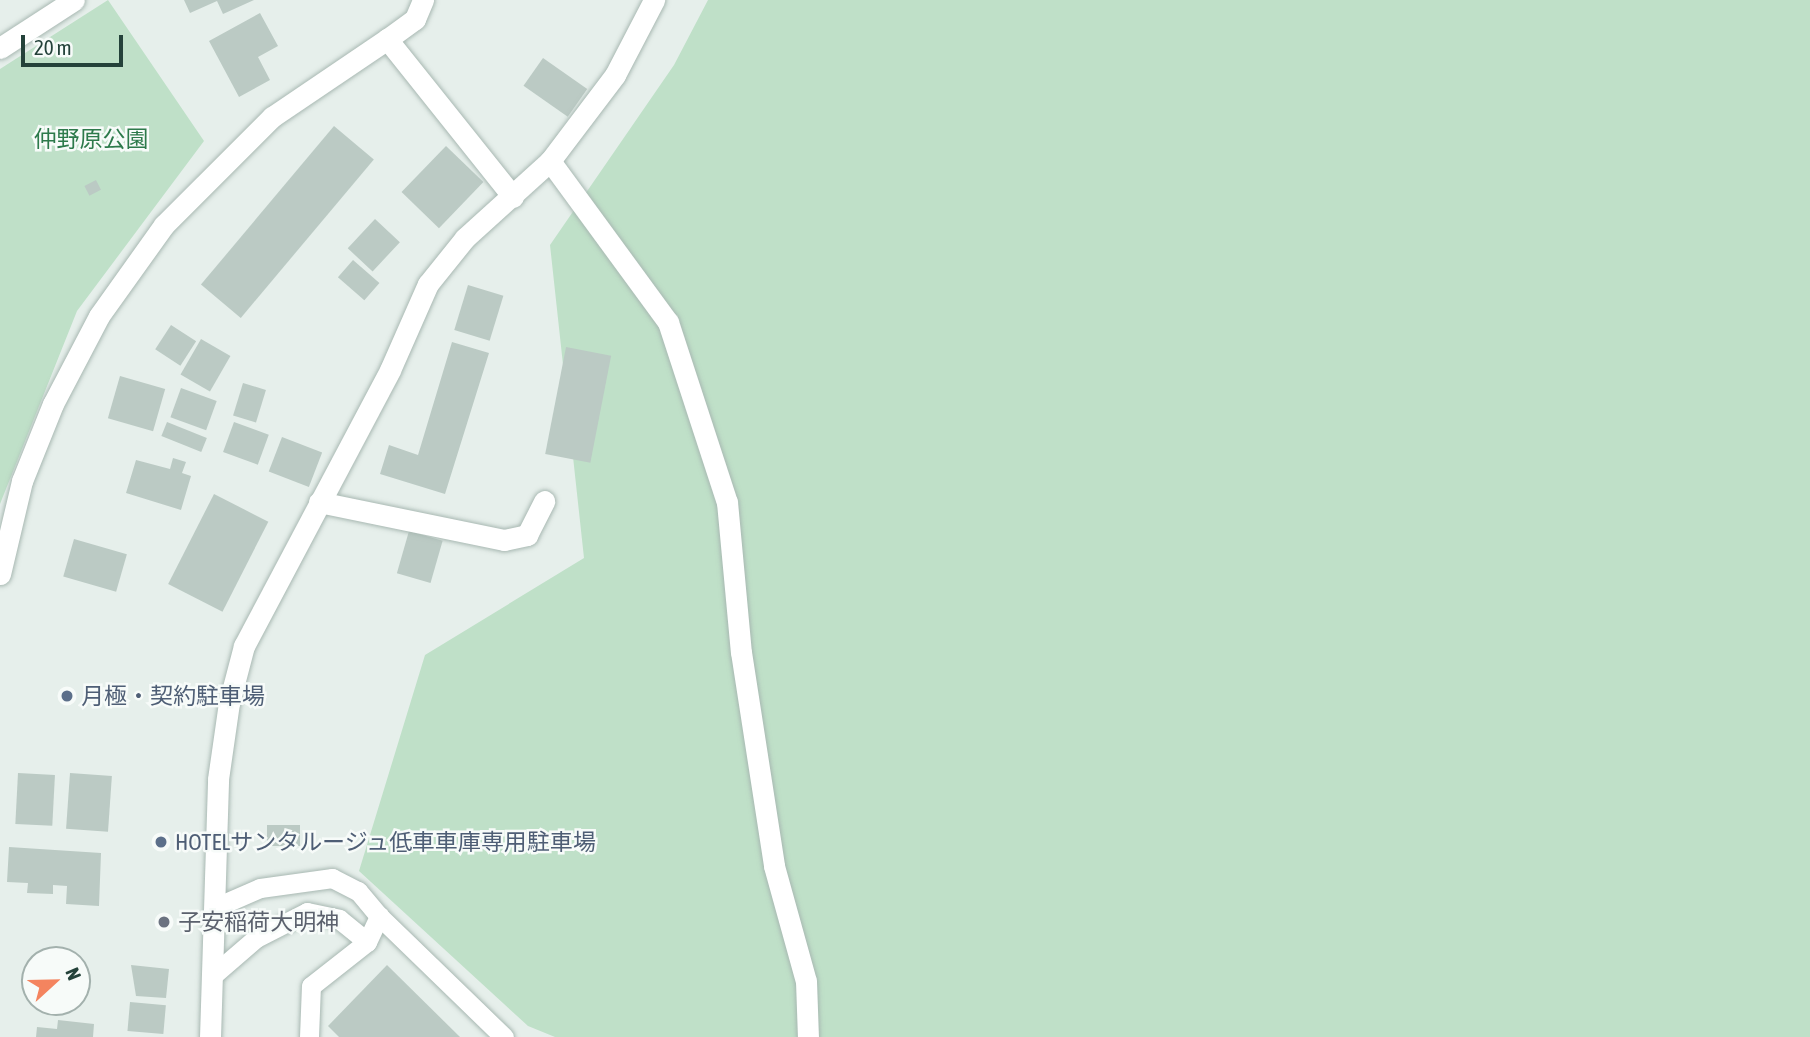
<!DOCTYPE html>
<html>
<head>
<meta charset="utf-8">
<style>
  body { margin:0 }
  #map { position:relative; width:1810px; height:1037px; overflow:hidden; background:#e6efeb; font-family:"Asap Condensed","Noto Sans JP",sans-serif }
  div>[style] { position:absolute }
  .green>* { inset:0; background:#bfe0c8 }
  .building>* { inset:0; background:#bbcac4; transform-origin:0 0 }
  .roads { filter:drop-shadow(0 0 2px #a8b8b2) drop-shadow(0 0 2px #a8b8b2) }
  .lane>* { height:19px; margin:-9.5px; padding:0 9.5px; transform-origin:9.5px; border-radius:9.5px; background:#fff }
  .street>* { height:21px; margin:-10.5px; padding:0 10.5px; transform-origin:10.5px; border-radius:10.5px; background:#fff }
  .secondary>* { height:21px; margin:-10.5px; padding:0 10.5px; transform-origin:10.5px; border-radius:10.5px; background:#fff }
  .dots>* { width:19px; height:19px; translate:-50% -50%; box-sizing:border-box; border:4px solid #f7fbf9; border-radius:50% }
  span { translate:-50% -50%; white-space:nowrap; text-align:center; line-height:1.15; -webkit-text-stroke:5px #f7fbf9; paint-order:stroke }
  .park-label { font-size:23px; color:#2d7a4b }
  .service-label { font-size:23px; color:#4e5e75 }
  .left { translate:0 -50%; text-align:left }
  .worship-label { font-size:23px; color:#5b616d }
  .north { position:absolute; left:21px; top:946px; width:70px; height:70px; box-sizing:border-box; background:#f7fbf9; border:2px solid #a3b1ad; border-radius:50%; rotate:68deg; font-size:19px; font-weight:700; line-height:28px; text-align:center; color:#24423a }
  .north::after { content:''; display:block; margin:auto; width:24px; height:32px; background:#f4845f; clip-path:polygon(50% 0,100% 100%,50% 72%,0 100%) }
  .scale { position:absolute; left:21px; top:35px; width:102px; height:32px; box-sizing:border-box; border:4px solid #24423a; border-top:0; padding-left:9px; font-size:21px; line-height:24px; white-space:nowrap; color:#24423a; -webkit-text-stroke:5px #f7fbf9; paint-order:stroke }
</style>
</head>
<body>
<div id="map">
  <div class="green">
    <div style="clip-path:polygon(108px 0,204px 141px,77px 311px,0 504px,0 69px)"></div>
    <div style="clip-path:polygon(708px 0,1810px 0,1810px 1037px,555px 1037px,528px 1026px,359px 871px,425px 655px,584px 558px,550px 245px,674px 65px)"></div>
  </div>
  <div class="building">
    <div style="clip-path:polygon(184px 0,254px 0,223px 14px,217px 1px,190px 13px)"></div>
    <div style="clip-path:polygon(260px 13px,278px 46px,258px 57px,270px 80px,239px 97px,209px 41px)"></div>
    <div style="left:543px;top:58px;width:54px;height:34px;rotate:35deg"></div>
    <div style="left:334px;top:126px;width:52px;height:207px;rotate:40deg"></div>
    <div style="left:446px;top:146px;width:52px;height:64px;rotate:44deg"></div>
    <div style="left:96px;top:180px;width:11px;height:13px;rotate:63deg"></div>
    <div style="left:375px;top:219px;width:34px;height:40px;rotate:43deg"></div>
    <div style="left:353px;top:260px;width:35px;height:23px;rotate:41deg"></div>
    <div style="left:468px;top:285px;width:37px;height:47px;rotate:17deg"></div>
    <div style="left:171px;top:325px;width:30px;height:29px;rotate:33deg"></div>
    <div style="left:201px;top:339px;width:34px;height:41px;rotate:30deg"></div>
    <div style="clip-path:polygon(452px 342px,489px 353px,445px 494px,380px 474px,389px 445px,418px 455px)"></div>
    <div style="left:566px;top:347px;width:46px;height:109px;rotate:11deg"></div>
    <div style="left:120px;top:376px;width:47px;height:44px;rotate:16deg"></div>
    <div style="left:243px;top:383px;width:24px;height:34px;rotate:17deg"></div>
    <div style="left:181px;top:388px;width:38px;height:31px;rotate:20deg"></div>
    <div style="left:167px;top:422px;width:43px;height:15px;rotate:22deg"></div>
    <div style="left:234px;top:422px;width:37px;height:32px;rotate:20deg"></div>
    <div style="left:282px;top:437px;width:43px;height:37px;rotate:21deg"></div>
    <div style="clip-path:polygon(173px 458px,186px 462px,182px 473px,191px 476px,181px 510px,126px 493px,136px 460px,170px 469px)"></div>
    <div style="left:214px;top:494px;width:61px;height:101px;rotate:27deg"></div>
    <div style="left:409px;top:531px;width:35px;height:44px;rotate:16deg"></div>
    <div style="left:74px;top:539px;width:55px;height:39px;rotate:16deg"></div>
    <div style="left:18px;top:773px;width:37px;height:51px;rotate:3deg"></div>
    <div style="left:70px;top:773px;width:42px;height:56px;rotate:4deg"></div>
    <div style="left:267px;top:825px;width:33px;height:21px"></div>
    <div style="clip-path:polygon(9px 847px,101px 853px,99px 906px,66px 904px,67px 886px,53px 885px,53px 894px,27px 893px,28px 883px,7px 882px)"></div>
    <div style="clip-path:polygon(131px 965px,169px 969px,166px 998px,136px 996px)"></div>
    <div style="clip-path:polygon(387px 965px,460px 1037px,339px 1037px,328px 1026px)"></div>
    <div style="left:130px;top:1002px;width:36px;height:29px;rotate:5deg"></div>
    <div style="clip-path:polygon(58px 1020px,94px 1024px,93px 1037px,36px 1037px,37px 1027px,57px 1029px)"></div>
  </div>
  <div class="roads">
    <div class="lane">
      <div style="left:214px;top:908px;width:50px;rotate:-23.5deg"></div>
      <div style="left:260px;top:888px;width:73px;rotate:-7.9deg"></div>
      <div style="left:332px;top:878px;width:29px;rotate:27deg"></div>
      <div style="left:358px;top:891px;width:33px;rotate:50deg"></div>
      <div style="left:212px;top:976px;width:58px;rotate:-40.8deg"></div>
      <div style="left:256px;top:938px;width:57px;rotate:-27deg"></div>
      <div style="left:307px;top:912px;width:33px;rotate:12deg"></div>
      <div style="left:339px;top:919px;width:36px;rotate:39deg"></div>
      <div style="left:309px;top:1037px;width:51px;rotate:-87.8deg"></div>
      <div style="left:311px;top:986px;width:71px;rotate:-38.2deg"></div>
      <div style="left:367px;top:942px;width:29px;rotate:-65deg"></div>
      <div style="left:379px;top:916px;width:174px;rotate:44.1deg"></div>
    </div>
    <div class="street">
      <div style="left:423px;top:0;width:21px;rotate:113deg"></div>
      <div style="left:415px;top:19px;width:34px;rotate:144deg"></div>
      <div style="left:387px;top:39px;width:202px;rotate:51.4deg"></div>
      <div style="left:0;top:48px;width:88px;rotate:-33deg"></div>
      <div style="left:550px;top:161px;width:200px;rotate:53.8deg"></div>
      <div style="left:668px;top:322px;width:189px;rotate:71.9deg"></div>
      <div style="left:727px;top:502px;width:151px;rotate:84.7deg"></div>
      <div style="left:741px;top:652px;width:217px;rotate:81.2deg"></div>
      <div style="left:774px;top:866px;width:119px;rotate:74.5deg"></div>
      <div style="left:806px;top:981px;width:56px;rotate:88deg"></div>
      <div style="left:319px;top:502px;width:189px;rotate:11.6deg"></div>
      <div style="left:504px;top:540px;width:24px;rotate:-12deg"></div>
      <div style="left:527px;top:535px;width:38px;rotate:-63deg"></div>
      <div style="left:210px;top:1037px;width:258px;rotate:-88.2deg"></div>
      <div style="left:218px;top:779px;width:77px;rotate:-81.8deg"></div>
      <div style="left:229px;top:703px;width:59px;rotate:-75.3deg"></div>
      <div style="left:244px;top:646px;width:312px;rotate:-62.1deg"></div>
      <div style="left:390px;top:370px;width:94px;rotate:-66.2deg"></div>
      <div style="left:428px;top:284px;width:59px;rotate:-51.2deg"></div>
      <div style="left:465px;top:238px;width:115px;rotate:-42.2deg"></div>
      <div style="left:550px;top:161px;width:108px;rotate:-52.9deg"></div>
      <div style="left:615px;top:75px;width:85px;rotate:-62.5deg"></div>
    </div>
    <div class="secondary">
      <div style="left:0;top:574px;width:96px;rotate:-76.7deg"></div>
      <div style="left:22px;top:481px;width:83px;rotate:-68.1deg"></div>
      <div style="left:53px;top:404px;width:99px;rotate:-62.4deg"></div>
      <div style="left:99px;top:316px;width:112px;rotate:-54.5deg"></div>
      <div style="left:164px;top:225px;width:153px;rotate:-45deg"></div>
      <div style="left:272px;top:117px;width:139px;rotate:-34.1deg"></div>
    </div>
  </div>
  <div class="dots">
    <div style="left:67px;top:696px;background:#5c6f8a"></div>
    <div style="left:161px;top:842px;background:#5c6f8a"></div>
    <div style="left:164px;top:922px;background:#6b7280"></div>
  </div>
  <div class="park-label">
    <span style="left:91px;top:139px">仲野原公園</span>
  </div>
  <div class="service-label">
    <span class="left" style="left:81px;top:696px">月極・契約駐車場</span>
    <span class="left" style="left:175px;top:842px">HOTELサンタルージュ低車車庫専用駐車場</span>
  </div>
  <div class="worship-label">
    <span class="left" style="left:178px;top:922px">子安稲荷大明神</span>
  </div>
  <div class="north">N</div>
  <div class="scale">20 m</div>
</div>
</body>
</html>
